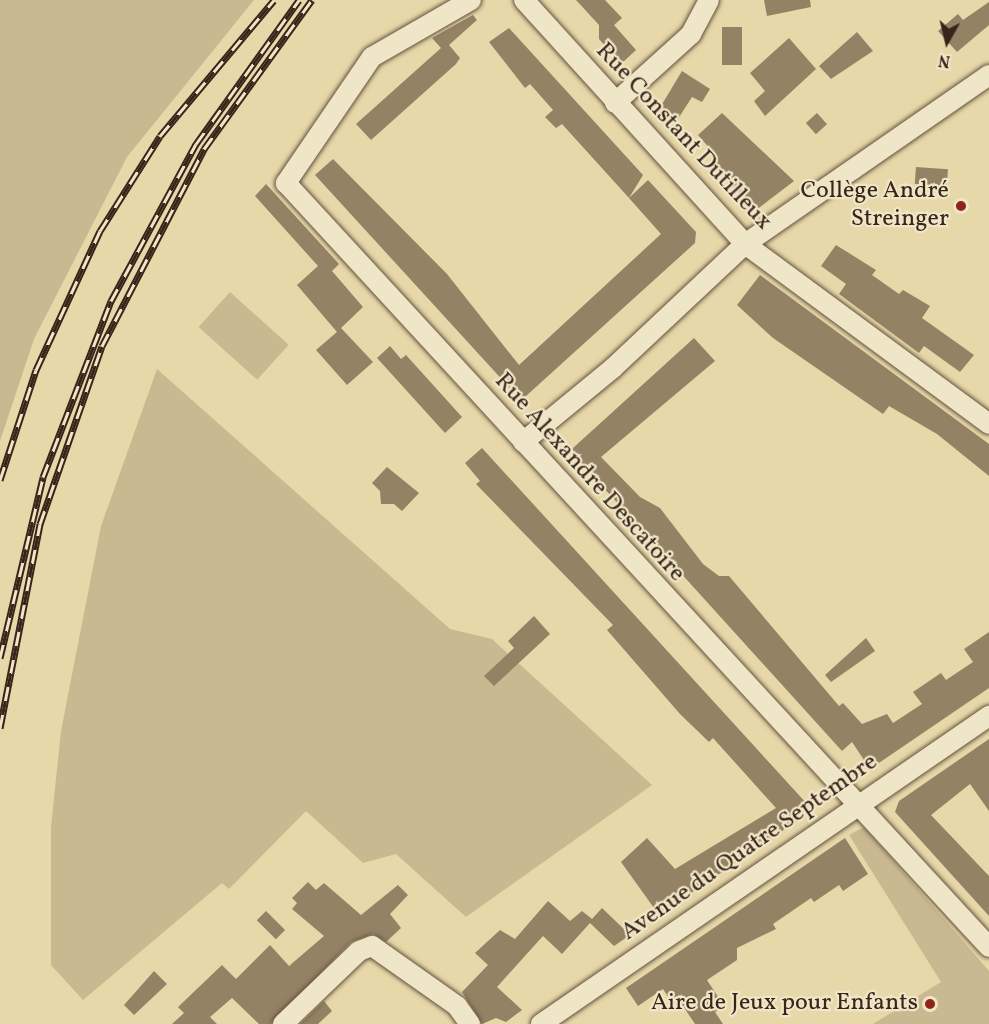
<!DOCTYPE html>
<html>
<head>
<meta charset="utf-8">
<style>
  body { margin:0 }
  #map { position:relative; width:989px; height:1024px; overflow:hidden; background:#e7d8a9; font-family:Vollkorn,serif }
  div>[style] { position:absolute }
  .green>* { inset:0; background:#c9b991; transform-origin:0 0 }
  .building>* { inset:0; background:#938264; transform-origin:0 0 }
  .roads { filter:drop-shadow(0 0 2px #64513e) drop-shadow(0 0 2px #64513e) }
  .street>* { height:20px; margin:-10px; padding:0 10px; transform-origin:10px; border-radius:10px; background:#efe6c7 }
  .rail>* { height:7px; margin-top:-3.5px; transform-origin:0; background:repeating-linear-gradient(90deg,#efe6c7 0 14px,#39241a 0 28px); box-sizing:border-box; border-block:2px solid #39241a }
  .dots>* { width:16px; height:16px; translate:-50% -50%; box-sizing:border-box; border:3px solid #efe6c7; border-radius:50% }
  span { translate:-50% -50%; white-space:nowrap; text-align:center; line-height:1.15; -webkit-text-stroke:4.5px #efe6c7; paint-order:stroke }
  .street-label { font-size:24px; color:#39241a }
  .poi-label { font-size:24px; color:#39241a }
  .right { translate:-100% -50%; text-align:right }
  .north { position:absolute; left:917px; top:12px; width:60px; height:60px; -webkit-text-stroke:4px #efe6c7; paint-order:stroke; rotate:188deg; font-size:16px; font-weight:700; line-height:24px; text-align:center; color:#39241a }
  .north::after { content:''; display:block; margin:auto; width:21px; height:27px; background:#39241a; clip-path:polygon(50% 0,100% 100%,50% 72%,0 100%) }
</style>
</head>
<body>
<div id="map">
  <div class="green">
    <div style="clip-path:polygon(0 0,254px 0,127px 157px,34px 339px,0 441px)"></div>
    <div style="left:230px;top:292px;width:79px;height:47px;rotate:42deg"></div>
    <div style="clip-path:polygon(157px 369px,450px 629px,492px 639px,652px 785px,466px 917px,396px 854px,363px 863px,306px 811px,229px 889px,222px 883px,83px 1000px,51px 965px,51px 827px,61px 731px,101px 526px)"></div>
    <div style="clip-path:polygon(864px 827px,989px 971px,989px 1024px,873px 1024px,941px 982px,849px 835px)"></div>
  </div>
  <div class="building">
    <div style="clip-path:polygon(576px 0,605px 0,622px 18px,614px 25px,636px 50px,621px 64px,599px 39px,599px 25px)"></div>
    <div style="clip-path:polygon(764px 0,810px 0,811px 7px,767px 16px)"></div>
    <div style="clip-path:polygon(989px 2px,989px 25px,957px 52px,938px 31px,958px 14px,963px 20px)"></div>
    <div style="clip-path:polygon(473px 15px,477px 20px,449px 45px,460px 58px,456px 64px,371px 140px,356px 124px,441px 48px,432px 38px)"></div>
    <div style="left:722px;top:27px;width:20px;height:38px"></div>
    <div style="clip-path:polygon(509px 28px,643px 175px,629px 198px,562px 124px,556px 128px,545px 117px,553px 110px,530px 84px,525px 88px,489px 42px)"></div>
    <div style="clip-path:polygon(857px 32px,873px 51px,831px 79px,819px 66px)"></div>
    <div style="clip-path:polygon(789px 38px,816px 69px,765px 116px,754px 101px,765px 91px,750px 73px)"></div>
    <div style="clip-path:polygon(682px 71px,710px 89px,702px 102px,692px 97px,676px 122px,658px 111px)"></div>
    <div style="clip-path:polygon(722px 113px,794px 181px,755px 211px,712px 164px,712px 151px,698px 135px)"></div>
    <div style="left:817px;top:113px;width:15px;height:15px;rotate:48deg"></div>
    <div style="clip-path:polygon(333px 159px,447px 274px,519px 365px,661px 234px,629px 198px,648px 180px,696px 232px,695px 243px,526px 396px,518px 397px,315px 175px)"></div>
    <div style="left:916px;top:167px;width:32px;height:17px;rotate:4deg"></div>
    <div style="clip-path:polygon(266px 184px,339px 264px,332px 271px,363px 307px,341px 328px,373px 362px,347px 385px,316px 350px,337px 332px,297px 285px,318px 266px,255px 196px)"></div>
    <div style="clip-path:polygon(836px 245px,876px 270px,872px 275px,899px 294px,903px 290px,930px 306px,922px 318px,974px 355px,960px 372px,924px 346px,919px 353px,839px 294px,846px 284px,821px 266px)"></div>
    <div style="clip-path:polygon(760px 275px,989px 444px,989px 476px,937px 434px,889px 406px,883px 414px,773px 338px,737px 305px)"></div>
    <div style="clip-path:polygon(694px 338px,715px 361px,601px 457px,640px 497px,660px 508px,703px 564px,719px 576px,729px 576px,839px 706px,843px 703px,862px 724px,887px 714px,893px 723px,922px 704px,913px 692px,941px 673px,946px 680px,973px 662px,964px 649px,989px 632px,989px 688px,870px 769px,852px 742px,842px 751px,573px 454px,573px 448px)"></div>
    <div style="clip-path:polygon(390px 346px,401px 359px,406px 355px,462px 417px,445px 433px,377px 358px)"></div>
    <div style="clip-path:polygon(482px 448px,808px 805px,807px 814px,659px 915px,621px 862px,647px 838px,675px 869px,776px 808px,713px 738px,709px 742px,680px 714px,607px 630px,613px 625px,476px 484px,480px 481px,465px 463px)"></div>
    <div style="clip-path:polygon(387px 467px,419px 493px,402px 511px,394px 504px,381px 504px,380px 491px,372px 483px)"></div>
    <div style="clip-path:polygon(534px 616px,550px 634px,494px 686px,484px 676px,514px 648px,508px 641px)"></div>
    <div style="clip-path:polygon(866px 638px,875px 651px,831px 682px,825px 675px)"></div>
    <div style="clip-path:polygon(989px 739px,989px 811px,970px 784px,931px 815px,989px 876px,989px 916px,895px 812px,899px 801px)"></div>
    <div style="clip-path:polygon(845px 838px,868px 874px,843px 891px,839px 885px,814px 902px,811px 898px,773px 924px,776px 929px,737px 948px,737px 960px,707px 980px,724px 1006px,715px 1012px,723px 1024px,695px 1024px,679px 1000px,673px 1004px,663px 989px,638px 1006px,626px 988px)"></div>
    <div style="clip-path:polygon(308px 882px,316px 890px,324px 883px,361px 915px,398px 885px,408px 895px,390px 914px,401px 928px,386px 942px,373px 934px,351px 942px,271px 1024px,259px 1024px,232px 998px,210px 1017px,217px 1024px,172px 1024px,184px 1013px,178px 1007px,222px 965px,236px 979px,270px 945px,289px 966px,324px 936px,292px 909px,297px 903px,292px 898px)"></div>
    <div style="clip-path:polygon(548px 901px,570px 921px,582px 911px,592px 919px,602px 908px,630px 935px,614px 946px,590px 923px,562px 954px,543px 936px,497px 987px,522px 1010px,506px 1022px,496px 1018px,482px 1024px,462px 992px,488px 965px,475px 953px,500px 930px,515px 939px)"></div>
    <div style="left:266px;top:911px;width:27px;height:13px;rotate:45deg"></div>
    <div style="clip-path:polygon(154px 971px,167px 984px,134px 1015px,124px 1005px)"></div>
    <div style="clip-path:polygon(324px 1001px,332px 1011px,318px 1024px,300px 1024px)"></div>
  </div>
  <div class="roads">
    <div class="street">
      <div style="left:471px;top:0;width:114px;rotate:150.1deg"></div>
      <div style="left:372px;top:57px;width:153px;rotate:124.3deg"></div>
      <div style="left:286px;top:183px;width:1038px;rotate:47.38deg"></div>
      <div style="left:524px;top:0;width:329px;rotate:47.8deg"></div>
      <div style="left:745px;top:244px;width:303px;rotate:36.4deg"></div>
      <div style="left:615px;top:103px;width:103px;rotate:-42.2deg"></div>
      <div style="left:691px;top:34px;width:38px;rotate:-62deg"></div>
      <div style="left:523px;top:442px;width:117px;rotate:-39.4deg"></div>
      <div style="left:613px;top:368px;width:181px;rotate:-43.2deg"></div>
      <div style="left:745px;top:244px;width:297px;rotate:-34.7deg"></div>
      <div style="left:283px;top:1024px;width:105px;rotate:-43.8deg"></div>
      <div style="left:359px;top:951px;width:14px;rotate:-21deg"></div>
      <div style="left:372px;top:946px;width:104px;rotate:35.2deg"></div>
      <div style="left:457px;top:1006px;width:22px;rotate:54deg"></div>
      <div style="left:541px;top:1024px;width:544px;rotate:-34.51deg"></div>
    </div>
  </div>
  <div class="rail">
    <div style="left:0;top:480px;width:116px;rotate:-71.9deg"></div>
    <div style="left:36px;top:370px;width:153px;rotate:-65.3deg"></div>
    <div style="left:100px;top:231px;width:112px;rotate:-57.7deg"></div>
    <div style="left:160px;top:136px;width:177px;rotate:-50deg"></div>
    <div style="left:0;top:658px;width:186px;rotate:-76.6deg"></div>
    <div style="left:43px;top:477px;width:189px;rotate:-68.9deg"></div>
    <div style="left:111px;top:301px;width:179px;rotate:-61.6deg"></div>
    <div style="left:196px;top:144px;width:177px;rotate:-54.4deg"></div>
    <div style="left:0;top:728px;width:208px;rotate:-78.9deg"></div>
    <div style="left:40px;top:524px;width:188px;rotate:-70.8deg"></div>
    <div style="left:102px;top:346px;width:222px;rotate:-62.6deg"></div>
    <div style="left:204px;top:149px;width:184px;rotate:-54.1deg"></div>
  </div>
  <div class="dots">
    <div style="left:961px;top:206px;background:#8f2418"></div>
    <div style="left:930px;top:1004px;background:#8f2418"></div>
  </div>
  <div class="street-label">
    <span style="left:683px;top:137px;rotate:47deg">Rue Constant Dutilleux</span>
    <span style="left:589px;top:478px;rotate:48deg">Rue Alexandre Descatoire</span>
    <span style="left:750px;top:848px;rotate:-35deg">Avenue du Quatre Septembre</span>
  </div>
  <div class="poi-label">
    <span class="right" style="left:949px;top:206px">Collège André<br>Streinger</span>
    <span class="right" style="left:918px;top:1004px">Aire de Jeux pour Enfants</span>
  </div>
  <div class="north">N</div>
</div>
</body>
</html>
